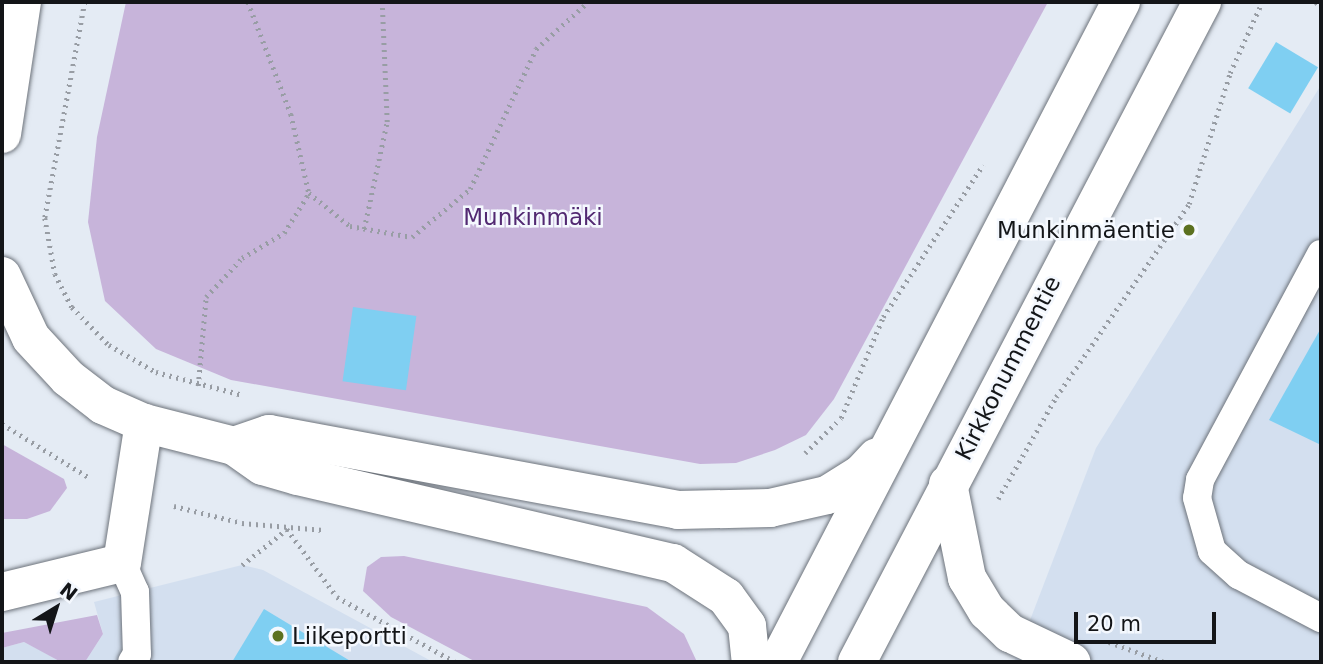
<!DOCTYPE html>
<html>
<head>
<meta charset="utf-8">
<style>
  body { margin:0 }
  #map { position:relative; width:1323px; height:664px; overflow:hidden; background:#e4ebf4; font-family:"DejaVu Sans",sans-serif }
  div>[style] { position:absolute }
  .built>* { inset:0; background:#d3dfef }
  .green>* { inset:0; background:#c7b4da }
  .building>* { inset:0; background:#7fcff2; transform-origin:0 0 }
  .path>* { height:4.5px; margin-top:-2.25px; transform-origin:0; background:repeating-linear-gradient(90deg,#989da4 0 2px,transparent 0 7px) }
  .roads { filter:drop-shadow(0 0 2px #6d737b) drop-shadow(0 0 2px #6d737b) }
  .service>* { height:28px; margin:-14px; padding:0 14px; transform-origin:14px; border-radius:14px; background:#fff }
  .minor>* { height:38px; margin:-19px; padding:0 19px; transform-origin:19px; border-radius:19px; background:#fff }
  .secondary>* { height:38px; margin:-19px; padding:0 19px; transform-origin:19px; border-radius:19px; background:#fff }
  .dots>* { width:19px; height:19px; translate:-50% -50%; box-sizing:border-box; border:4px solid #f4f8fe; border-radius:50% }
  span { translate:-50% -50%; white-space:nowrap; text-align:center; line-height:1.15; -webkit-text-stroke:5px #f4f8fe; paint-order:stroke }
  .park-label { font-size:23px; color:#522972 }
  .poi-label { font-size:23px; color:#131518 }
  .right { translate:-100% -50%; text-align:right }
  .left { translate:0 -50%; text-align:left }
  .street-label { font-size:23px; color:#131518 }
  .frame { position:absolute; inset:0; border:4px solid #131518; pointer-events:none }
  .north { position:absolute; left:21px; top:573px; width:70px; height:70px; -webkit-text-stroke:5px #f4f8fe; paint-order:stroke; rotate:38deg; font-size:19px; font-weight:700; line-height:28px; text-align:center; color:#131518 }
  .north::after { content:''; display:block; margin:auto; width:24px; height:32px; background:#131518; clip-path:polygon(50% 0,100% 100%,50% 72%,0 100%) }
  .scale { position:absolute; left:1074px; top:612px; width:142px; height:32px; box-sizing:border-box; border:4px solid #131518; border-top:0; padding-left:9px; font-size:21px; line-height:24px; white-space:nowrap; color:#131518; -webkit-text-stroke:5px #f4f8fe; paint-order:stroke }
</style>
</head>
<body>
<div id="map">
  <div class="built">
    <div style="clip-path:polygon(1321px 85px,1321px 662px,1014px 662px,1096px 448px)"></div>
    <div style="clip-path:polygon(242px 565px,263px 570px,433px 662px,85px 662px,103px 634px,94px 602px)"></div>
    <div style="clip-path:polygon(24px 642px,40px 650px,61px 662px,2px 662px,2px 648px)"></div>
  </div>
  <div class="green">
    <div style="clip-path:polygon(126px 2px,1048px 2px,834px 399px,806px 435px,775px 450px,736px 463px,700px 464px,231px 380px,156px 349px,105px 301px,88px 222px,97px 137px)"></div>
    <div style="clip-path:polygon(2px 444px,64px 479px,67px 488px,50px 511px,27px 519px,2px 519px)"></div>
    <div style="clip-path:polygon(404px 556px,647px 607px,684px 634px,697px 662px,476px 662px,391px 617px,363px 591px,367px 567px,381px 557px)"></div>
    <div style="clip-path:polygon(97px 615px,103px 634px,85px 662px,61px 662px,24px 642px,2px 648px,2px 633px)"></div>
  </div>
  <div class="building">
    <div style="left:1276px;top:42px;width:49px;height:54px;rotate:31deg"></div>
    <div style="left:353px;top:307px;width:64px;height:75px;rotate:8deg"></div>
    <div style="clip-path:polygon(1321px 328px,1321px 445px,1269px 420px)"></div>
    <div style="clip-path:polygon(264px 609px,352px 662px,232px 662px)"></div>
  </div>
  <div class="path">
    <div style="left:85px;top:2px;width:220px;rotate:100.5deg"></div>
    <div style="left:45px;top:218px;width:57px;rotate:79.9deg"></div>
    <div style="left:55px;top:274px;width:37px;rotate:63deg"></div>
    <div style="left:72px;top:307px;width:53px;rotate:45.8deg"></div>
    <div style="left:109px;top:345px;width:54px;rotate:29.9deg"></div>
    <div style="left:156px;top:372px;width:90px;rotate:14.8deg"></div>
    <div style="left:248px;top:2px;width:120px;rotate:69deg"></div>
    <div style="left:291px;top:114px;width:81px;rotate:77.2deg"></div>
    <div style="left:309px;top:193px;width:53px;rotate:38.8deg"></div>
    <div style="left:350px;top:226px;width:63px;rotate:10.1deg"></div>
    <div style="left:412px;top:237px;width:75px;rotate:-39.6deg"></div>
    <div style="left:470px;top:189px;width:155px;rotate:-64.8deg"></div>
    <div style="left:536px;top:49px;width:70px;rotate:-42.1deg"></div>
    <div style="left:1316px;top:2px;width:7px;rotate:45deg"></div>
    <div style="left:364px;top:229px;width:109px;rotate:-77.9deg"></div>
    <div style="left:387px;top:122px;width:120px;rotate:-92.4deg"></div>
    <div style="left:198px;top:386px;width:89px;rotate:-84.9deg"></div>
    <div style="left:206px;top:297px;width:53px;rotate:-47.3deg"></div>
    <div style="left:242px;top:258px;width:49px;rotate:-30.8deg"></div>
    <div style="left:284px;top:233px;width:47px;rotate:-58deg"></div>
    <div style="left:2px;top:424px;width:103px;rotate:31.5deg"></div>
    <div style="left:805px;top:453px;width:50px;rotate:-44.2deg"></div>
    <div style="left:841px;top:418px;width:109px;rotate:-67.4deg"></div>
    <div style="left:883px;top:317px;width:182px;rotate:-56.7deg"></div>
    <div style="left:998px;top:499px;width:117px;rotate:-60.4deg"></div>
    <div style="left:1056px;top:397px;width:234px;rotate:-55.4deg"></div>
    <div style="left:1189px;top:204px;width:137px;rotate:-72.6deg"></div>
    <div style="left:1230px;top:73px;width:78px;rotate:-65.7deg"></div>
    <div style="left:174px;top:506px;width:70px;rotate:14deg"></div>
    <div style="left:242px;top:523px;width:82px;rotate:4.9deg"></div>
    <div style="left:242px;top:565px;width:58px;rotate:-38.7deg"></div>
    <div style="left:287px;top:529px;width:84px;rotate:53.7deg"></div>
    <div style="left:337px;top:597px;width:135px;rotate:28.8deg"></div>
    <div style="left:1109px;top:642px;width:59px;rotate:20deg"></div>
  </div>
  <div class="roads">
    <div class="service">
      <div style="left:1321px;top:254px;width:256px;rotate:118.2deg"></div>
      <div style="left:1200px;top:480px;width:18px;rotate:99deg"></div>
      <div style="left:1197px;top:498px;width:55px;rotate:74.2deg"></div>
      <div style="left:1212px;top:551px;width:36px;rotate:42deg"></div>
      <div style="left:1239px;top:575px;width:93px;rotate:27.7deg"></div>
      <div style="left:122px;top:563px;width:32px;rotate:66deg"></div>
      <div style="left:135px;top:592px;width:62px;rotate:88.2deg"></div>
      <div style="left:137px;top:654px;width:9px;rotate:122deg"></div>
    </div>
    <div class="minor">
      <div style="left:2px;top:592px;width:123px;rotate:-13.6deg"></div>
      <div style="left:122px;top:563px;width:142px;rotate:-81.1deg"></div>
    </div>
    <div class="secondary">
      <div style="left:2px;top:134px;width:134px;rotate:-81.4deg"></div>
      <div style="left:2px;top:276px;width:68px;rotate:64.9deg"></div>
      <div style="left:31px;top:338px;width:54px;rotate:47.2deg"></div>
      <div style="left:68px;top:378px;width:44px;rotate:37.6deg"></div>
      <div style="left:103px;top:405px;width:45px;rotate:23.7deg"></div>
      <div style="left:144px;top:423px;width:93px;rotate:14.3deg"></div>
      <div style="left:234px;top:446px;width:35px;rotate:35deg"></div>
      <div style="left:263px;top:466px;width:36px;rotate:16deg"></div>
      <div style="left:298px;top:476px;width:385px;rotate:13.1deg"></div>
      <div style="left:673px;top:563px;width:63px;rotate:32.7deg"></div>
      <div style="left:726px;top:597px;width:36px;rotate:54deg"></div>
      <div style="left:747px;top:626px;width:36px;rotate:84deg"></div>
      <div style="left:234px;top:446px;width:37px;rotate:-19deg"></div>
      <div style="left:269px;top:434px;width:416px;rotate:10.5deg"></div>
      <div style="left:678px;top:510px;width:92px;rotate:-1.2deg"></div>
      <div style="left:770px;top:508px;width:58px;rotate:-12.8deg"></div>
      <div style="left:827px;top:495px;width:40px;rotate:-32deg"></div>
      <div style="left:861px;top:474px;width:23px;rotate:-47deg"></div>
      <div style="left:948px;top:484px;width:96px;rotate:78.6deg"></div>
      <div style="left:967px;top:578px;width:39px;rotate:59deg"></div>
      <div style="left:987px;top:611px;width:32px;rotate:44deg"></div>
      <div style="left:1010px;top:633px;width:68px;rotate:25.4deg"></div>
      <div style="left:778px;top:662px;width:744px;rotate:-62.54deg"></div>
      <div style="left:857px;top:662px;width:745px;rotate:-62.4deg"></div>
    </div>
  </div>
  <div class="dots">
    <div style="left:1189px;top:230px;background:#5c7120"></div>
    <div style="left:278px;top:636px;background:#5c7120"></div>
  </div>
  <div class="park-label">
    <span style="left:533px;top:217px">Munkinmäki</span>
  </div>
  <div class="poi-label">
    <span class="right" style="left:1175px;top:230px">Munkinmäentie</span>
    <span class="left" style="left:292px;top:636px">Liikeportti</span>
  </div>
  <div class="street-label">
    <span style="left:1008px;top:368px;rotate:-63deg">Kirkkonummentie</span>
  </div>
  <div class="frame"></div>
  <div class="north">N</div>
  <div class="scale">20 m</div>
</div>
</body>
</html>
